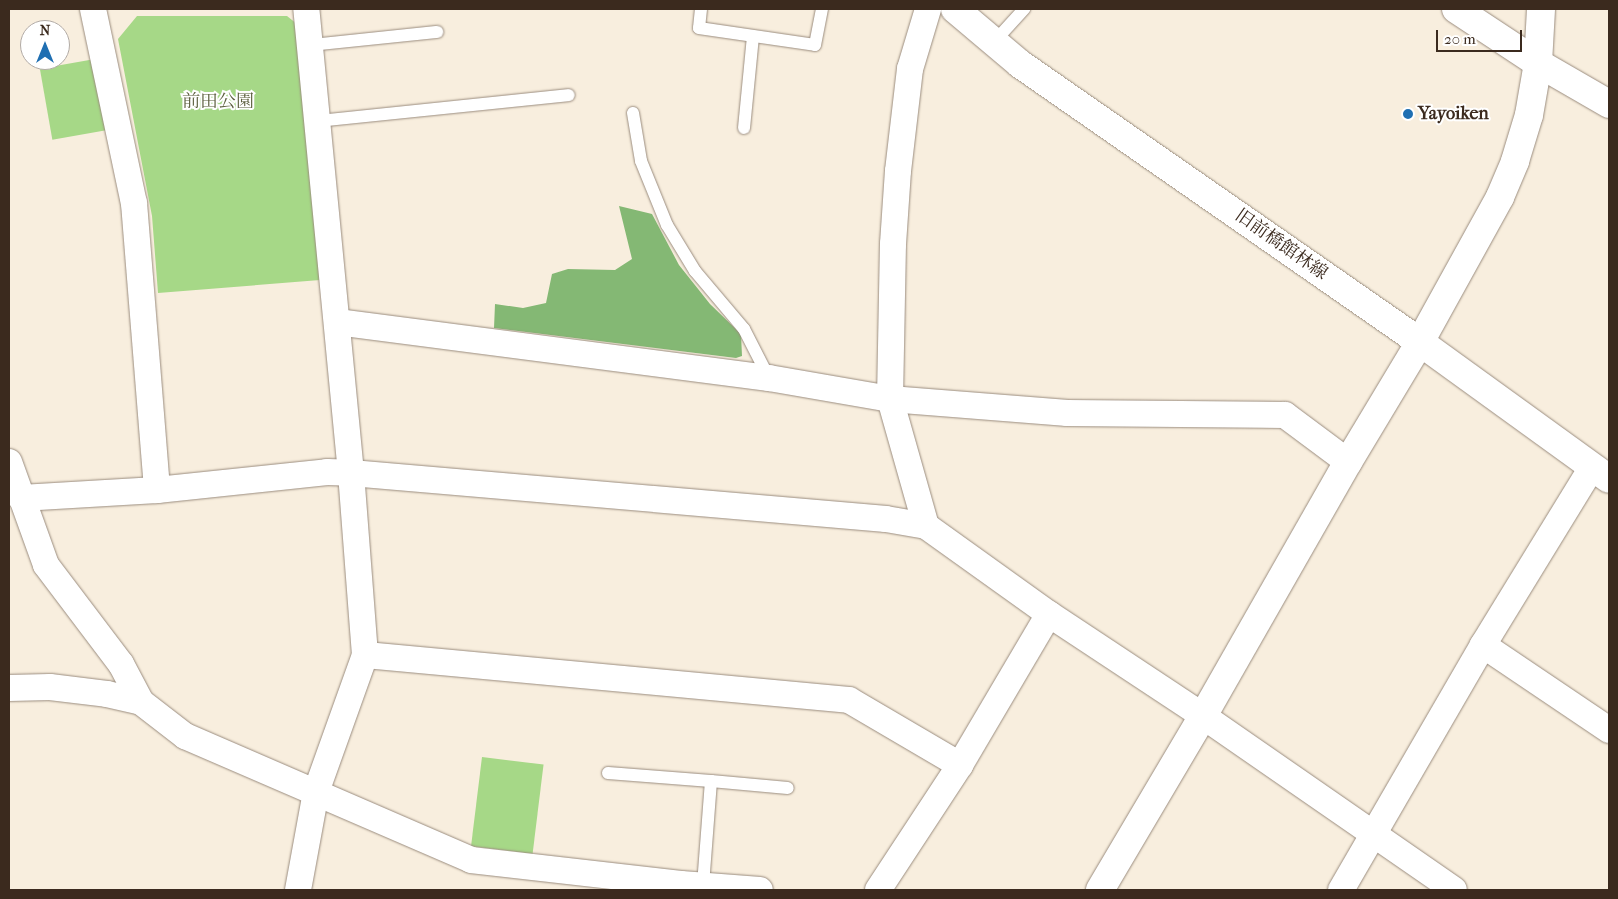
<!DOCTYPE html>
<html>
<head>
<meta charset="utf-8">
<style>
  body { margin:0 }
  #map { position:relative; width:1618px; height:899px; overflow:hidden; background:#f8eede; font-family:"IM FELL French Canon","Noto Serif JP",serif }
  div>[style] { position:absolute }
  .green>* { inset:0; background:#a6d887; transform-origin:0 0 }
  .forest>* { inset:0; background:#84b874 }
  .roads { filter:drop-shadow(0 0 1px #9a8c7e) drop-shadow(0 0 1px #9a8c7e) }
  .lane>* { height:12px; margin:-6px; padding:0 6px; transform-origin:6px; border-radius:6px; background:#fff }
  .street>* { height:26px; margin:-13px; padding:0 13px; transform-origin:13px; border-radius:13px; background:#fff }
  .secondary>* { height:28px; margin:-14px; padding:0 14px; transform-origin:14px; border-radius:14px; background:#fff }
  .dots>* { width:14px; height:14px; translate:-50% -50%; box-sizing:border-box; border:2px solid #fff; border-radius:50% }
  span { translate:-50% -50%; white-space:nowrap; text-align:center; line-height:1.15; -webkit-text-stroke:4px #fff; paint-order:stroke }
  .park-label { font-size:18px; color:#5b5e3e }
  .poi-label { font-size:18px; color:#3b2a1e; font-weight:700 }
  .left { translate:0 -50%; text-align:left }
  .street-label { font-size:18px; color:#3b2a1e }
  .frame { position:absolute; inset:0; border:10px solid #3b2a1e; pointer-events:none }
  .north { position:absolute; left:20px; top:20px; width:50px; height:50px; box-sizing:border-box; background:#fff; border:1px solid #b1aaa5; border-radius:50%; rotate:0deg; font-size:14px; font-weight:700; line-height:20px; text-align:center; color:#3b2a1e }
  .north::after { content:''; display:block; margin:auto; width:18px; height:22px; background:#1f6fb2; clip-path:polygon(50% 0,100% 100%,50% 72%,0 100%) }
  .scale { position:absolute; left:1436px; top:30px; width:86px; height:22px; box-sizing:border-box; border:2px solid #3b2a1e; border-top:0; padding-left:6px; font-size:15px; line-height:18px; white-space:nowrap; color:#3b2a1e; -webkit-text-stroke:4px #fff; paint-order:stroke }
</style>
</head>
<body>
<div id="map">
  <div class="green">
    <div style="clip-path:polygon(137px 16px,287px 16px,297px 24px,320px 280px,158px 293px,152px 216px,118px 39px)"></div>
    <div style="left:95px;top:59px;width:72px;height:56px;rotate:80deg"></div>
    <div style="left:482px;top:757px;width:62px;height:90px;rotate:7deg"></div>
  </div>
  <div class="forest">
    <div style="clip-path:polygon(619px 206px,652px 214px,679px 265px,710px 304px,741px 334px,742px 356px,736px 358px,494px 328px,495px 304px,523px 308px,546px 303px,552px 274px,568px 269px,615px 270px,632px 259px)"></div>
  </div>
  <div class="roads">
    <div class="lane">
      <div style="left:701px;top:9px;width:19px;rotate:96deg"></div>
      <div style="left:699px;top:28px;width:117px;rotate:8.3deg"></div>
      <div style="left:815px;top:45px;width:37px;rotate:-79deg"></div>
      <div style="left:994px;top:42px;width:45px;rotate:-47.7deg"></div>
      <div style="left:311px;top:45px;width:127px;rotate:-5.9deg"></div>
      <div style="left:633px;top:113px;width:49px;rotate:80.5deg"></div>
      <div style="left:641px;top:161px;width:69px;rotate:67.9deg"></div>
      <div style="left:667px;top:225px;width:54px;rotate:58.7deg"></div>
      <div style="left:695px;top:271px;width:76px;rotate:49.8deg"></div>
      <div style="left:744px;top:329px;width:55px;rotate:63deg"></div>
      <div style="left:318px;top:121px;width:252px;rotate:-5.9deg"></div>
      <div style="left:744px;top:128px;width:92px;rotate:-84.4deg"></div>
      <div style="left:608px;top:773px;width:103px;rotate:4.4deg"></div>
      <div style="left:711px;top:781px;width:105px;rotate:94.4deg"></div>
      <div style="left:711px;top:781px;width:77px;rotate:5.2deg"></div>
    </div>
    <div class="street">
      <div style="left:93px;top:9px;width:198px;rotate:78.1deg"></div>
      <div style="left:134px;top:203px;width:288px;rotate:85.4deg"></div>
      <div style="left:337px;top:322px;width:436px;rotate:7.4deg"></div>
      <div style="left:769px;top:378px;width:123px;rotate:9.8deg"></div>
      <div style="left:890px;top:399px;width:178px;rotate:4.5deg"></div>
      <div style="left:1067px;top:413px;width:218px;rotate:0.5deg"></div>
      <div style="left:1285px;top:415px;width:79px;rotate:36.7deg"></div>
      <div style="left:9px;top:462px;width:109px;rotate:70.2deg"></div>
      <div style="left:46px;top:565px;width:124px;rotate:52.9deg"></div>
      <div style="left:121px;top:664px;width:43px;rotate:62.2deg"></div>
      <div style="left:21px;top:498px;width:136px;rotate:-3.4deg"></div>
      <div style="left:157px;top:490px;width:171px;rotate:-6deg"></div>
      <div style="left:327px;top:472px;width:24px;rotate:2deg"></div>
      <div style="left:351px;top:473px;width:537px;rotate:4.91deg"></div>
      <div style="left:886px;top:519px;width:41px;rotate:9.9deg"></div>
      <div style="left:926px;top:526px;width:151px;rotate:35.6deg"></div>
      <div style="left:1049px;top:614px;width:185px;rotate:33.5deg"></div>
      <div style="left:1203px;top:716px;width:305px;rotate:34.7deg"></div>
      <div style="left:926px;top:526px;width:132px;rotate:-105.8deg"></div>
      <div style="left:890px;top:399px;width:155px;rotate:-88.9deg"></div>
      <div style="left:893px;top:244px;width:73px;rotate:-86.1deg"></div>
      <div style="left:898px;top:171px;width:103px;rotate:-83.3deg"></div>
      <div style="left:910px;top:69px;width:63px;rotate:-73.3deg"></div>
      <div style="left:1483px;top:645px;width:152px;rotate:34deg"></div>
      <div style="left:365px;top:655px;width:486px;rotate:5.3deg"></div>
      <div style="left:849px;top:700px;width:129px;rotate:30.4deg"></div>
      <div style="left:9px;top:688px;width:41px;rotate:-1.4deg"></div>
      <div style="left:50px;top:687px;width:57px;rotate:7deg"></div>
      <div style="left:107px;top:694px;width:35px;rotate:13deg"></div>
      <div style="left:141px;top:702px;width:56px;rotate:37.7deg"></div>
      <div style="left:185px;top:736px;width:312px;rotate:23.4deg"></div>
      <div style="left:471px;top:860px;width:211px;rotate:6.5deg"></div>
      <div style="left:681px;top:884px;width:79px;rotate:4.3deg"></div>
      <div style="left:298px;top:890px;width:100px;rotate:-79.6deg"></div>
      <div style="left:316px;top:792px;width:145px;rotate:-70.3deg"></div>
      <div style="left:365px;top:655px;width:183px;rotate:-94.4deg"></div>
      <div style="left:351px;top:473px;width:466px;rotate:-95.5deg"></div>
      <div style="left:878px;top:890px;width:149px;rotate:-56.7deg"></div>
      <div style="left:960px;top:765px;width:175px;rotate:-59.5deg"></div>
      <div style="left:1341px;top:890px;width:283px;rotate:-59.9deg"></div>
      <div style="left:1483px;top:645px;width:209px;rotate:-58.5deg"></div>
    </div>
    <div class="secondary">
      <div style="left:955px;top:9px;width:85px;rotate:40.2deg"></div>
      <div style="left:1020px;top:64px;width:487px;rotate:34.8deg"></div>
      <div style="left:1420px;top:342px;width:233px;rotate:35.9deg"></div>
      <div style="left:1456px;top:9px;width:98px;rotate:33.4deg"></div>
      <div style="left:1538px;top:63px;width:82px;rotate:30deg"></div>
      <div style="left:1100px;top:890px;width:202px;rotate:-59.4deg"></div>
      <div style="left:1203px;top:716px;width:292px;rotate:-60.3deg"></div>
      <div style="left:1348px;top:462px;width:140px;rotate:-59deg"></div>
      <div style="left:1420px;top:342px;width:166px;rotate:-61.1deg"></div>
      <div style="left:1500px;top:197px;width:39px;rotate:-67deg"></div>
      <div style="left:1515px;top:161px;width:48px;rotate:-73.1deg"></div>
      <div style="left:1529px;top:115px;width:53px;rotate:-80.2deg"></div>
      <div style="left:1538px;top:63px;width:54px;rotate:-86.8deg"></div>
    </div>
  </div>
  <div class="dots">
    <div style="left:1408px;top:114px;background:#1f6fb2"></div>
  </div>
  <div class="park-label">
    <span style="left:218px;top:102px">前田公園</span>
  </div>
  <div class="poi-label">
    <span class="left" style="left:1418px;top:114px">Yayoiken</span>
  </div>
  <div class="street-label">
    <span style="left:1281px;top:245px;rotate:35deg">旧前橋館林線</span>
  </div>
  <div class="frame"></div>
  <div class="north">N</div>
  <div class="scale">20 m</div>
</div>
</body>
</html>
